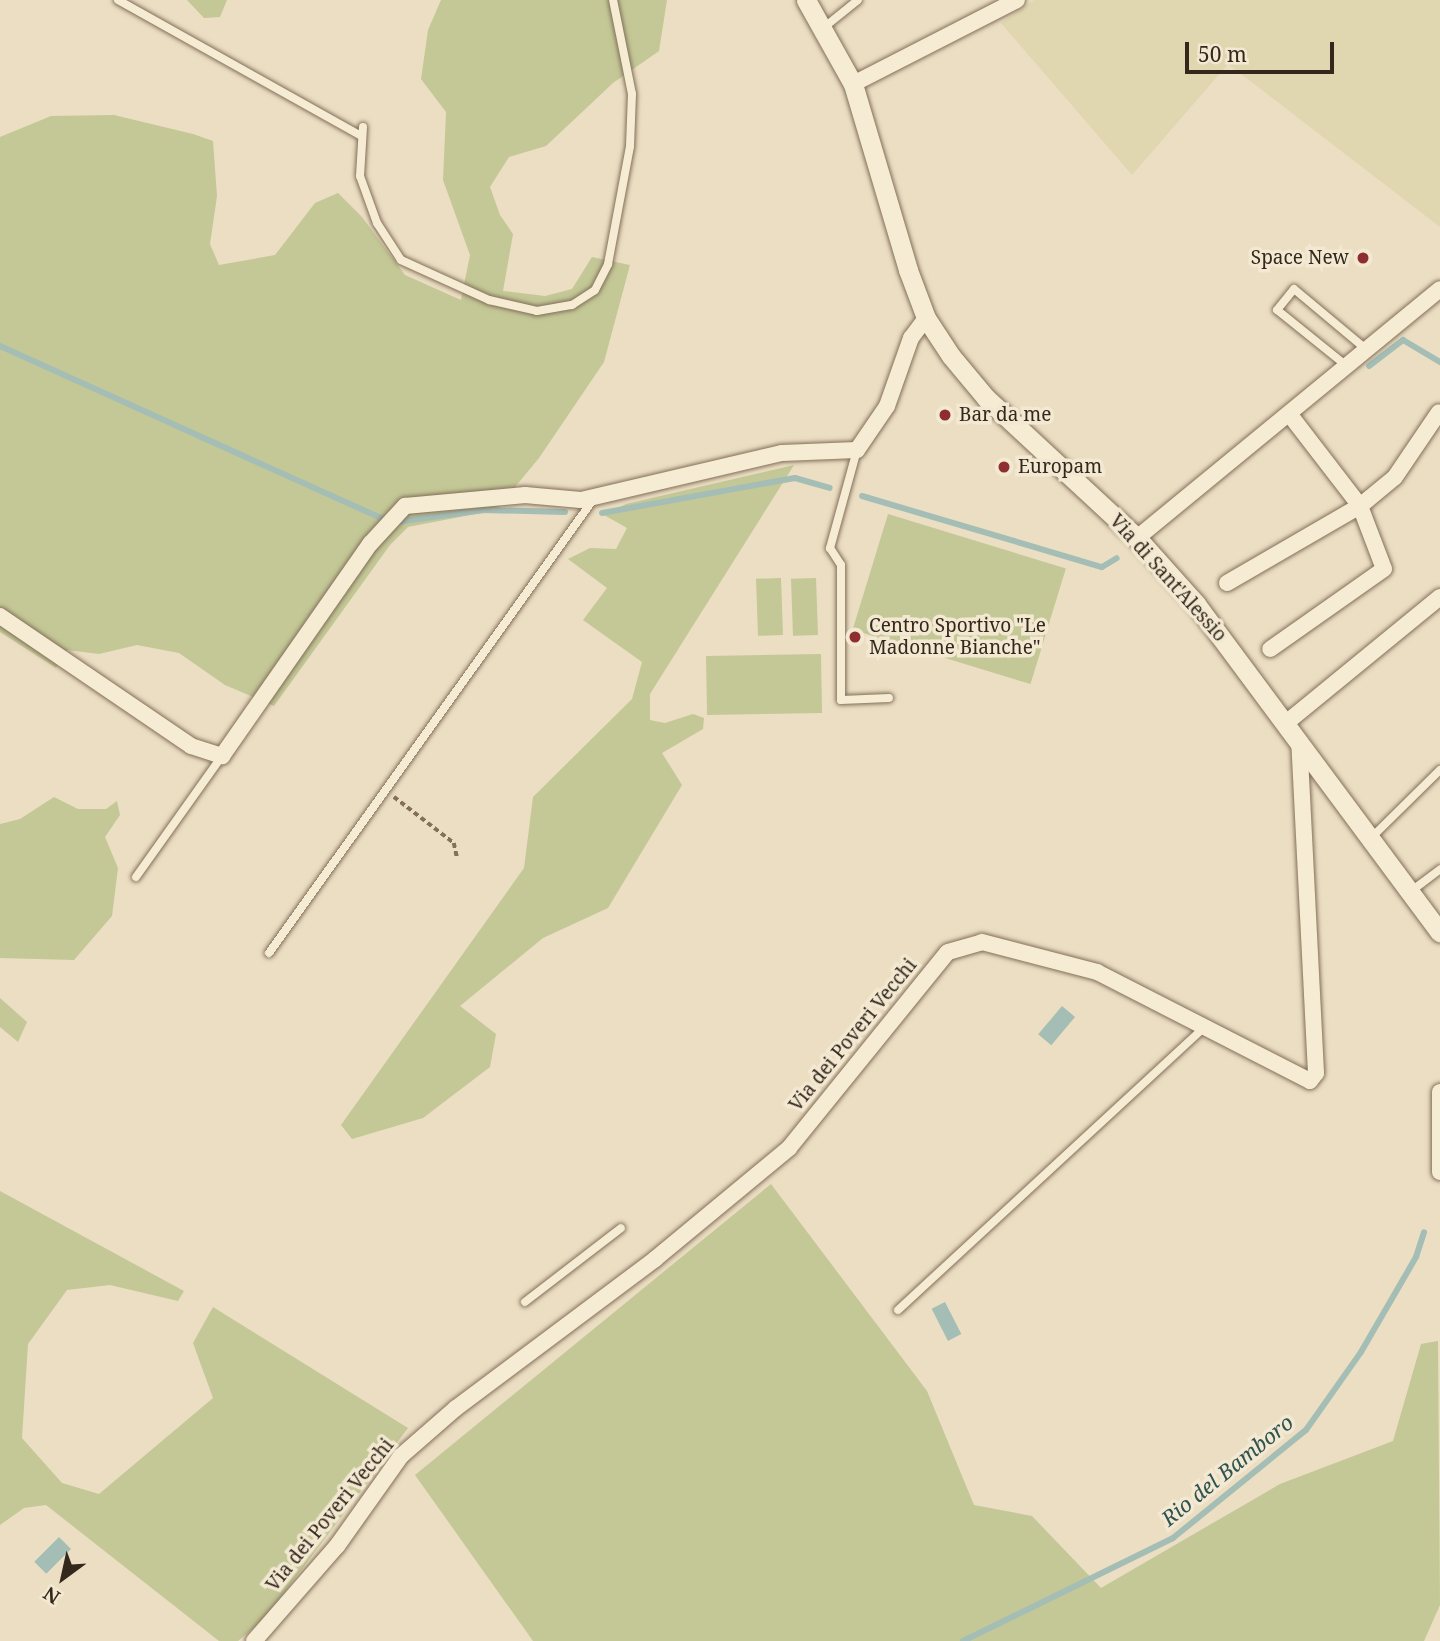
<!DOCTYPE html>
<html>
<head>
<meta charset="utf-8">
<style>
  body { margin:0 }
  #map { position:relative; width:1440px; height:1641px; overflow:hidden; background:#ebdec2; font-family:"Noto Serif",serif }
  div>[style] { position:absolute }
  .farmland>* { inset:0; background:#e0d7b0 }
  .green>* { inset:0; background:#c3c896; transform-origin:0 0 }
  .water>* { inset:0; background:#a4beb6; transform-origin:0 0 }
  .stream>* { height:6px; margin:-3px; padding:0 3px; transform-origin:3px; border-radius:3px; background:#a4beb6 }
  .path>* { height:3.5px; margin-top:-1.75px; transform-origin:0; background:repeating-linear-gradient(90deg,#836f5a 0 5px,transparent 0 8.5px) }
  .roads { filter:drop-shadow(0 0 2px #836f5a) drop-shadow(0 0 2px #836f5a) }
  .service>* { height:8px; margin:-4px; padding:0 4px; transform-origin:4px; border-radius:4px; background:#f6ecd4 }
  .minor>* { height:16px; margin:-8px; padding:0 8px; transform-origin:8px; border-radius:8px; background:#f6ecd4 }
  .tertiary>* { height:19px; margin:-9.5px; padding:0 9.5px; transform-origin:9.5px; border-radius:9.5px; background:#f6ecd4 }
  .dots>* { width:19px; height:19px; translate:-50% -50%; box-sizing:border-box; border:4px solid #f3e8d1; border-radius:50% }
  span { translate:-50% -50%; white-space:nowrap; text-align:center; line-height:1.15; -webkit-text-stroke:7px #f3e8d1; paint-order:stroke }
  .poi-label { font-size:19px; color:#34281d }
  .right { translate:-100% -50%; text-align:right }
  .left { translate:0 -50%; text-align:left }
  .street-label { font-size:19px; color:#34281d }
  .water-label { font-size:21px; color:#2e5350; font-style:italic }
  .north { position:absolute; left:28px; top:1543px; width:70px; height:70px; -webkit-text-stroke:5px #f3e8d1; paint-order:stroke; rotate:213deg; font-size:19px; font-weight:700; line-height:28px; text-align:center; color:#34281d }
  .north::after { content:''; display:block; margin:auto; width:24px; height:32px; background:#34281d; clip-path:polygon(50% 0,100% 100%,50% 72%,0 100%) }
  .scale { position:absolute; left:1185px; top:42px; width:149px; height:32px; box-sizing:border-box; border:4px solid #34281d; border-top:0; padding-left:9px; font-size:21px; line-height:24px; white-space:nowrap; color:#34281d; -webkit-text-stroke:5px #f3e8d1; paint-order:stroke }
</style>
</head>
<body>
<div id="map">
  <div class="farmland">
    <div style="clip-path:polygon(1034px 0,1440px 0,1440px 227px,1228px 64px,1132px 175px,1001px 23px)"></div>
  </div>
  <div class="green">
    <div style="clip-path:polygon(187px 0,227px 0,220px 17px,204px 18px)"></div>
    <div style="clip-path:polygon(441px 0,667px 0,659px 51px,613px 83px,546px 146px,509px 157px,490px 187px,500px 215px,513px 234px,503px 291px,545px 296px,572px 289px,592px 257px,630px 265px,604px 362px,539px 458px,496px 510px,408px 527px,390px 545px,274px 706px,225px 685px,179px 653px,137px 645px,99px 654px,67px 650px,56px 668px,0 632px,0 137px,51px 116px,114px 115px,193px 134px,213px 141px,217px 196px,210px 244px,219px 265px,275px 255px,315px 203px,338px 193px,362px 217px,405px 275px,461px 300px,470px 255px,443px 180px,446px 112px,421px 79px,428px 30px)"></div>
    <div style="clip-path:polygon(794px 465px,650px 694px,650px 720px,665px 723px,693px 714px,704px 718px,703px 729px,662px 753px,682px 785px,608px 908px,543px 938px,460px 1006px,496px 1034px,490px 1067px,423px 1118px,352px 1139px,341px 1125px,524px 868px,533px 797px,632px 699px,642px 662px,583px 620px,607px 588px,568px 559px,590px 548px,616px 549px,627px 528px,604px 515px,626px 504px)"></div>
    <div style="left:888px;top:514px;width:186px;height:121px;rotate:17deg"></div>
    <div style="left:781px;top:578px;width:57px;height:25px;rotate:88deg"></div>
    <div style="left:816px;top:578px;width:57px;height:25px;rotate:88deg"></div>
    <div style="left:821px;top:654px;width:59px;height:115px;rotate:89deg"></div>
    <div style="clip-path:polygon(54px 797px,78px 809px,106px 809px,117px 801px,120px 815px,105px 837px,118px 868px,112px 916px,74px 960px,0 958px,0 824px,20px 819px)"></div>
    <div style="clip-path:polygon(0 998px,27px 1022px,18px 1042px,0 1027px)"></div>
    <div style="clip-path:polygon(771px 1184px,927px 1391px,974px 1505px,1032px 1516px,1101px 1588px,1280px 1484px,1393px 1441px,1421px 1344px,1438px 1341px,1440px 1605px,1424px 1641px,533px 1641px,415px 1475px)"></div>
    <div style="clip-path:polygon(0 1191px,184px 1291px,178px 1301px,110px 1285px,67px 1290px,28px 1344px,22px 1438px,62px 1483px,99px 1494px,213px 1398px,193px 1343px,213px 1307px,408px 1428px,266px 1617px,238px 1641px,219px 1641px,46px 1505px,24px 1508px,0 1525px)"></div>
  </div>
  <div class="water">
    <div style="left:1062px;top:1006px;width:17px;height:37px;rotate:40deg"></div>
    <div style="left:945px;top:1302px;width:36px;height:15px;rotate:63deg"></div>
    <div style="left:59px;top:1537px;width:17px;height:35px;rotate:45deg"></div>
  </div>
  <div class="stream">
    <div style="left:0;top:346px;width:423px;rotate:24.3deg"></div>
    <div style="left:1369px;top:366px;width:43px;rotate:-37.4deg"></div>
    <div style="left:1403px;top:340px;width:43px;rotate:30.7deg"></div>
    <div style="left:862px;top:496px;width:250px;rotate:16.5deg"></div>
    <div style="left:1102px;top:567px;width:17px;rotate:-31deg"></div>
    <div style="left:602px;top:513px;width:196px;rotate:-10.3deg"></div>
    <div style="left:795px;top:478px;width:36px;rotate:16deg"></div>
    <div style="left:397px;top:522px;width:88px;rotate:-7.9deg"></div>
    <div style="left:484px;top:510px;width:81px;rotate:1.4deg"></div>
    <div style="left:963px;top:1641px;width:234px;rotate:-26.1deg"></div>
    <div style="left:1173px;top:1538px;width:171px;rotate:-39.1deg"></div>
    <div style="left:1306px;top:1430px;width:95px;rotate:-54.8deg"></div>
    <div style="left:1361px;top:1352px;width:110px;rotate:-59.9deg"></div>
    <div style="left:1416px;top:1257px;width:26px;rotate:-72deg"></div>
  </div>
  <div class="path">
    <div style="left:394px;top:797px;width:76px;rotate:37.5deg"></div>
    <div style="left:454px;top:843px;width:14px;rotate:78deg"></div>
  </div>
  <div class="roads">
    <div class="service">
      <div style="left:118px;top:0;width:278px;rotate:29.2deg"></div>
      <div style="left:822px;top:29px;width:46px;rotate:-38.9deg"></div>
      <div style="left:363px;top:127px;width:49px;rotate:93.5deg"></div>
      <div style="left:360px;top:176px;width:50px;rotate:70.1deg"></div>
      <div style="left:377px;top:223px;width:44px;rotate:57deg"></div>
      <div style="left:401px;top:260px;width:97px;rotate:24.4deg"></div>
      <div style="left:489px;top:300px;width:49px;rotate:12.9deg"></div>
      <div style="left:537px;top:311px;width:36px;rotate:-10deg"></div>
      <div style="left:572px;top:305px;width:27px;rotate:-33deg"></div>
      <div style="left:595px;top:290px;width:29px;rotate:-63deg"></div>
      <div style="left:608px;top:264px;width:120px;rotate:-79.4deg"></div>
      <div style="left:630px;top:146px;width:52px;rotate:-87.8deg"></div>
      <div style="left:632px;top:94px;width:96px;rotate:-101.4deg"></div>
      <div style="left:1348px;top:367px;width:91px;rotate:-141.2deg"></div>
      <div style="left:1277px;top:310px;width:27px;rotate:-51deg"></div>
      <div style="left:1294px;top:289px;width:95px;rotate:39.9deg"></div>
      <div style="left:857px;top:450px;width:102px;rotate:105.4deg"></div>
      <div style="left:830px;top:548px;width:20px;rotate:57deg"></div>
      <div style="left:841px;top:565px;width:135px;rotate:90deg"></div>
      <div style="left:841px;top:700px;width:48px;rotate:-2.4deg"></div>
      <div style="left:1371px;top:838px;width:97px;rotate:-44.6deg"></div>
      <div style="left:136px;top:877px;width:148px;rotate:-54.6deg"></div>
      <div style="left:1410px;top:892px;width:38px;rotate:-37deg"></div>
      <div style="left:269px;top:953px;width:557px;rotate:-54.43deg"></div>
      <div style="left:525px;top:1302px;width:121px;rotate:-37.6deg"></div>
      <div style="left:898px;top:1310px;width:416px;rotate:-42.7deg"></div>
    </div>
    <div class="minor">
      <div style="left:853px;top:84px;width:184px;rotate:-27.1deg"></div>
      <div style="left:1290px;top:415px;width:115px;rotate:52.4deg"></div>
      <div style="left:1360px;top:506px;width:45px;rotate:-39.6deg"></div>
      <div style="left:1395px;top:477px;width:78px;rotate:-55.9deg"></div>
      <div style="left:1137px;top:538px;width:392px;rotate:-39.4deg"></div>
      <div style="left:1227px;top:583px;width:154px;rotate:-30.1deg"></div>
      <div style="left:1360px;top:506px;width:67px;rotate:69.1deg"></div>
      <div style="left:1384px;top:569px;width:139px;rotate:144.9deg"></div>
      <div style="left:0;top:616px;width:231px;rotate:34.2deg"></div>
      <div style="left:191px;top:746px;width:33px;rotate:18deg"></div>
      <div style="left:222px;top:756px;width:259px;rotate:-55.1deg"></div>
      <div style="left:370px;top:544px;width:52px;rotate:-47.4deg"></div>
      <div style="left:405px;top:506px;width:121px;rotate:-5.2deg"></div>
      <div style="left:525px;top:495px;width:56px;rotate:5.1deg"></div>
      <div style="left:581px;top:500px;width:206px;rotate:-13.2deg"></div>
      <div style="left:782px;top:453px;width:75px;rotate:-2.3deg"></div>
      <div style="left:857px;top:450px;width:53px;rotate:-55.7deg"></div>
      <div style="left:887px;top:406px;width:72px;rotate:-70.6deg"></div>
      <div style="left:911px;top:338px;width:25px;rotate:-53deg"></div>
      <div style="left:1286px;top:723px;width:199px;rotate:-39.3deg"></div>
      <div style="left:1440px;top:1092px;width:80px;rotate:90deg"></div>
      <div style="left:254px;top:1641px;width:126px;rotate:-48.9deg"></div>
      <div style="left:337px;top:1546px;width:110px;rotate:-54.6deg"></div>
      <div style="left:401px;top:1456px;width:73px;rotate:-41.1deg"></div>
      <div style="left:456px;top:1408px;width:249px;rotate:-36.8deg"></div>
      <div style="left:655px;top:1259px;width:174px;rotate:-39.6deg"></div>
      <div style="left:789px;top:1148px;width:252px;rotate:-51deg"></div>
      <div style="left:948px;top:952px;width:35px;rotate:-16deg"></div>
      <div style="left:982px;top:942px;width:119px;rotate:14.6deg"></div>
      <div style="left:1097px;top:972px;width:239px;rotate:27.1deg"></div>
      <div style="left:1310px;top:1081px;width:10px;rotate:-53deg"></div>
      <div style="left:1316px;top:1073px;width:332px;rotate:-92.9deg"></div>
    </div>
    <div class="tertiary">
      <div style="left:806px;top:0;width:96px;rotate:60.8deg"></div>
      <div style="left:853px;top:84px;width:194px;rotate:73.5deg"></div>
      <div style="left:908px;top:270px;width:51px;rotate:69.4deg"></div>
      <div style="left:926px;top:318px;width:45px;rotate:56.7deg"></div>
      <div style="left:951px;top:356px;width:55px;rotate:50.2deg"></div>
      <div style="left:986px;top:398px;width:206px;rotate:42.8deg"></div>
      <div style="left:1137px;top:538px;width:89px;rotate:48.2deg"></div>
      <div style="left:1196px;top:604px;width:409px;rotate:53.4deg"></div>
    </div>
  </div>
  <div class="dots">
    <div style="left:1363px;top:258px;background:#8f2e30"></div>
    <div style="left:945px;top:415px;background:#8f2e30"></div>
    <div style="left:1004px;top:467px;background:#8f2e30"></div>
    <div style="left:855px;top:637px;background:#8f2e30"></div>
  </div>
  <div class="poi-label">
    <span class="right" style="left:1349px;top:258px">Space New</span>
    <span class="left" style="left:959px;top:415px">Bar da me</span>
    <span class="left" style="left:1018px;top:467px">Europam</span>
    <span class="left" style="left:869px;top:637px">Centro Sportivo "Le<br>Madonne Bianche"</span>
  </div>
  <div class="street-label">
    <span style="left:1168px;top:578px;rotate:48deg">Via di Sant'Alessio</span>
    <span style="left:853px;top:1035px;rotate:-51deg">Via dei Poveri Vecchi</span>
    <span style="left:330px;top:1515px;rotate:-51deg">Via dei Poveri Vecchi</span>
  </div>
  <div class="water-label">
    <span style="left:1227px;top:1470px;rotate:-39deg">Rio del Bamboro</span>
  </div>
  <div class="north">N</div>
  <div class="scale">50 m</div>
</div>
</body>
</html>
